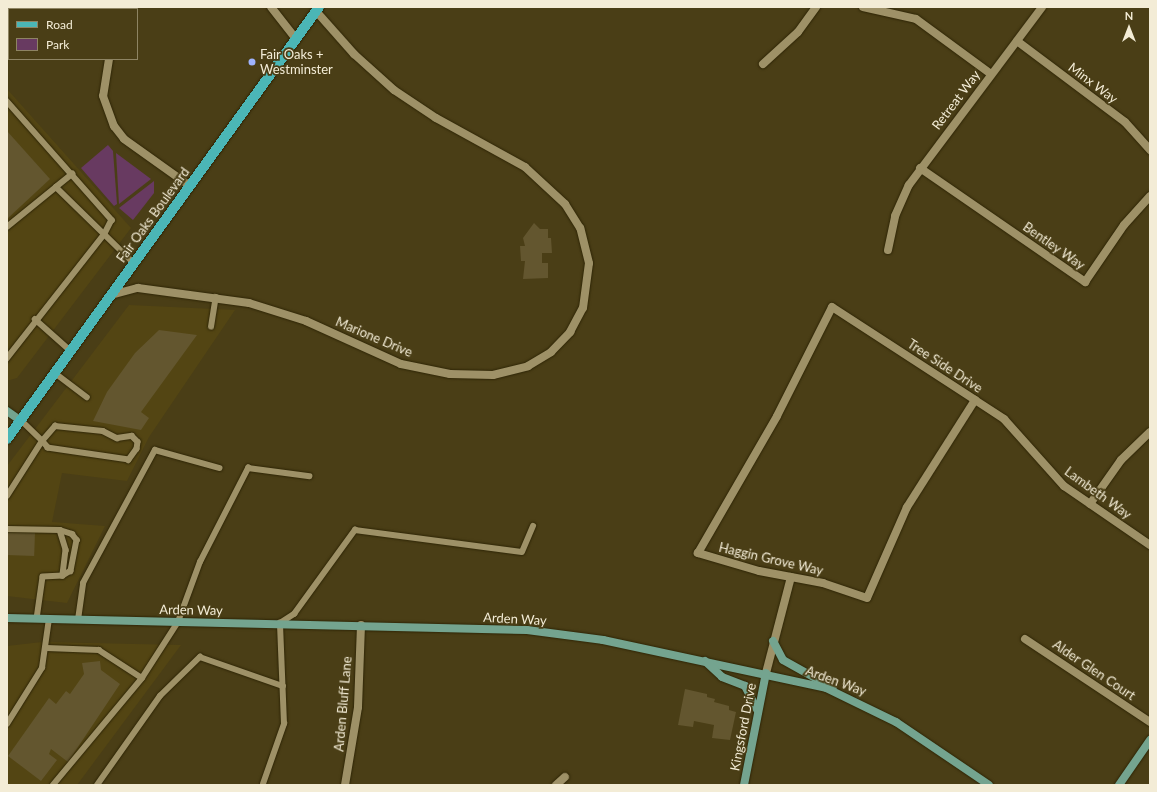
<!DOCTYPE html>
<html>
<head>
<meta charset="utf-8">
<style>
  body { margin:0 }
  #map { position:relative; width:1157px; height:792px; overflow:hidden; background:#4a3e16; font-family:Lato,sans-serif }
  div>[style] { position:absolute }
  .built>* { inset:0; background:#534513 }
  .green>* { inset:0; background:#683a61 }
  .building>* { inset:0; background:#63562f; transform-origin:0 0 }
  .roads { filter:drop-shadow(0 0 1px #2e2506) drop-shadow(0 0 1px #2e2506) }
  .lane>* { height:5.5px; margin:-2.75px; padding:0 2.75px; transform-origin:2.75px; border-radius:2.75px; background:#9e9167 }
  .street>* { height:8px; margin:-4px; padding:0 4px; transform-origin:4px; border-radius:4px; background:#9e9167 }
  .secondary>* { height:8px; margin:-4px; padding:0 4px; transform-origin:4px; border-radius:4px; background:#74a48f }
  .primary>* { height:10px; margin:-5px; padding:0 5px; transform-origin:5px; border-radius:5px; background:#4bb6b6 }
  .dots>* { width:11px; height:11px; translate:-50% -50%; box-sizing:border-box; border:2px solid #4a3e16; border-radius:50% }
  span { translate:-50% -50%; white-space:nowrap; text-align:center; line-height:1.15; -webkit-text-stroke:3.5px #4a3e16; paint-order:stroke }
  .poi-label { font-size:13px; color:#f3ecd6 }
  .left { translate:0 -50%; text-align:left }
  .street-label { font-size:13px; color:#f3ecd6 }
  .frame { position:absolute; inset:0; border:8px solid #f3ecd6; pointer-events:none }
  .legend { position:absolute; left:8px; top:8px; width:130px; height:52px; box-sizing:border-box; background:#4a3e16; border:1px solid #8e8463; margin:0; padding:5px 7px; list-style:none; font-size:12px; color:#f3ecd6 }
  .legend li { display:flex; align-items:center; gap:8px; height:20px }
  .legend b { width:20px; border:1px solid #8e8463 }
  .north { position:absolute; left:1109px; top:8px; width:40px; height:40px; -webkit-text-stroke:3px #4a3e16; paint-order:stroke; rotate:0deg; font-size:11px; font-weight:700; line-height:16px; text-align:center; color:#f3ecd6 }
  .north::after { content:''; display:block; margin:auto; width:14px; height:18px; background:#f3ecd6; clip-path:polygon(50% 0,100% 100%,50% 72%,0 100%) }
</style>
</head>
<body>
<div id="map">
  <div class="built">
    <div style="clip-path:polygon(7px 89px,131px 228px,17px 378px,10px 380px,7px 380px)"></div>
    <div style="clip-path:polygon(129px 305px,235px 310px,149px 437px,127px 481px,62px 473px,52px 522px,105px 526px,67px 603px,7px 596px,7px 466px)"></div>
    <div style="clip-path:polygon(42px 642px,181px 645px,77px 785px,7px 785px,7px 646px)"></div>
  </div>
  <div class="green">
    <div style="clip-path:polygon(108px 145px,113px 151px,117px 204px,114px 206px,81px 168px)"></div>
    <div style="clip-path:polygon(116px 153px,151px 179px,119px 204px)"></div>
    <div style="clip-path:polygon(154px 181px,154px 193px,133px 220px,119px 208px)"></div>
  </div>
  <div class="building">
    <div style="clip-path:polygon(7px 131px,50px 179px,7px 219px)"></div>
    <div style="clip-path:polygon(534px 223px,540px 229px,548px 229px,548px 238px,551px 238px,552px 253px,542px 253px,542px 263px,548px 263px,548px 278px,523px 279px,525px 261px,521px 261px,520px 246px,525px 246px,523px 238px)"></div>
    <div style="clip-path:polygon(159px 330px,197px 335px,141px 412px,149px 418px,141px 430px,93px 421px,107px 392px,135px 353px)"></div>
    <div style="left:7px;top:532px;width:28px;height:23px;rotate:2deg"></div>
    <div style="clip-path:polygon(100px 661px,101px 670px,120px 684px,68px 762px,51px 749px,49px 754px,57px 760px,41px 781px,8px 756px,49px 698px,56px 704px,66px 691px,70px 694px,84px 674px,82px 663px)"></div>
    <div style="clip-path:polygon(685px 689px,707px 694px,707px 697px,715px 699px,714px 702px,729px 706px,729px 710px,736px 712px,730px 740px,712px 738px,714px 725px,694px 721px,693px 727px,678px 725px)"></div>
  </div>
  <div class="roads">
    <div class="lane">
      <div style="left:7px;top:101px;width:159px;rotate:48.6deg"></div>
      <div style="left:112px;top:220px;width:16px;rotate:117deg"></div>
      <div style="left:105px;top:234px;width:159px;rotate:128.1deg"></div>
      <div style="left:56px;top:187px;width:21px;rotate:-39deg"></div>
      <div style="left:7px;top:227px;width:63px;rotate:-39.2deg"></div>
      <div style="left:56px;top:187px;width:109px;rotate:44.3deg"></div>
      <div style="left:35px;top:319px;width:48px;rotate:41.6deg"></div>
      <div style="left:211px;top:327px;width:30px;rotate:-81deg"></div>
      <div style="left:55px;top:373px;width:40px;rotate:37deg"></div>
      <div style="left:7px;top:496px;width:65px;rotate:-57.5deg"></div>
      <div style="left:42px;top:441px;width:20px;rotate:-49deg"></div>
      <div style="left:55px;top:426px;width:48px;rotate:5.9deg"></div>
      <div style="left:103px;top:431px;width:16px;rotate:27deg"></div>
      <div style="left:117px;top:438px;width:15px;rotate:-8deg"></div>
      <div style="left:132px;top:436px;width:8px;rotate:45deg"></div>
      <div style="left:138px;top:442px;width:7px;rotate:98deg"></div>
      <div style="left:137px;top:449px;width:14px;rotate:126deg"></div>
      <div style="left:129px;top:460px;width:82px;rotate:-171.6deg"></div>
      <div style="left:48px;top:448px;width:9px;rotate:-131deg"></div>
      <div style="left:42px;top:441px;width:30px;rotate:-136deg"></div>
      <div style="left:7px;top:529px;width:53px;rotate:1.1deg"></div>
      <div style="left:60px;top:530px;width:13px;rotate:18deg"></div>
      <div style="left:72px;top:534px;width:8px;rotate:50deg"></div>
      <div style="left:77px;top:540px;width:32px;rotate:101deg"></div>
      <div style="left:71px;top:571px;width:9px;rotate:148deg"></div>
      <div style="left:63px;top:576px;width:20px;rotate:177deg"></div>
      <div style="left:43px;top:577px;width:42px;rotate:98.1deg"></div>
      <div style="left:60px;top:530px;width:21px;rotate:73deg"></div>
      <div style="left:66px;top:550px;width:26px;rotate:97deg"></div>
      <div style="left:78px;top:620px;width:37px;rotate:-82deg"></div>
      <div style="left:83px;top:583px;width:151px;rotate:-61.6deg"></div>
      <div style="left:155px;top:450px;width:67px;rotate:15.5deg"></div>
      <div style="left:47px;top:648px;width:52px;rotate:2.2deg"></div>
      <div style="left:99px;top:650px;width:51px;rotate:33.1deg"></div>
      <div style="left:7px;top:724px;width:66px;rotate:-58deg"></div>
      <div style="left:42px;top:668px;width:49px;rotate:-81.9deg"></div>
      <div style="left:263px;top:784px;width:64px;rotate:-70.7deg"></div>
      <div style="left:284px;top:724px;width:101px;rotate:-92.3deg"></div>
      <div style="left:280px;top:623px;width:17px;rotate:-33deg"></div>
      <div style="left:294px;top:614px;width:104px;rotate:-54deg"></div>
      <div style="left:355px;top:530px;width:168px;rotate:7.5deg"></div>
      <div style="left:522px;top:552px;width:28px;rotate:-67deg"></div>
      <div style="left:53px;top:785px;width:139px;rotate:-50.2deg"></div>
      <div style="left:142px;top:678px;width:67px;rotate:-57.3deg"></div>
      <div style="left:178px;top:622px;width:64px;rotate:-69.9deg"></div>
      <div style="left:200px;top:562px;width:106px;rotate:-62.9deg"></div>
      <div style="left:248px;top:468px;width:62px;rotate:7.5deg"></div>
      <div style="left:97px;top:785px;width:109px;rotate:-54.7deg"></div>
      <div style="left:160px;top:696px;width:56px;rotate:-44.3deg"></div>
      <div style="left:200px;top:657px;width:88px;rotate:19.3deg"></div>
    </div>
    <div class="street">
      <div style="left:271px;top:7px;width:41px;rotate:52deg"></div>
      <div style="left:863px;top:7px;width:54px;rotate:12.8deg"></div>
      <div style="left:916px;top:19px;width:93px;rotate:36.3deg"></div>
      <div style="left:125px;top:9px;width:2px;rotate:-63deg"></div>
      <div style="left:1017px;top:41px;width:135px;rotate:36.9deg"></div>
      <div style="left:1125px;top:122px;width:38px;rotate:48deg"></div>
      <div style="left:109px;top:59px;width:37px;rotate:99deg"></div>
      <div style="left:103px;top:96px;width:32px;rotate:70deg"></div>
      <div style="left:114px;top:126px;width:16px;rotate:52deg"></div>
      <div style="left:124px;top:139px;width:81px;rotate:35.5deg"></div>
      <div style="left:763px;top:64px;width:47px;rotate:-42.4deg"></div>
      <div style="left:798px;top:32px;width:31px;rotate:-54deg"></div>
      <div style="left:920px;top:168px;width:201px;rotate:34.6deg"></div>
      <div style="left:1085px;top:282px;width:69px;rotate:-55.6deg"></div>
      <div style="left:1124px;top:225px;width:39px;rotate:-48deg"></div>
      <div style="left:888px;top:250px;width:35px;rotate:-78deg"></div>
      <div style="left:895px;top:216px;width:34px;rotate:-66deg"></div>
      <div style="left:909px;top:185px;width:222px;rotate:-53.2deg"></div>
      <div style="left:111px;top:295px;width:28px;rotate:-15deg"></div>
      <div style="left:138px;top:288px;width:112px;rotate:7.7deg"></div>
      <div style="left:249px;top:303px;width:60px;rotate:17.5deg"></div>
      <div style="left:306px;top:321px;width:104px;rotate:24.4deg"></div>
      <div style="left:401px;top:364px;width:50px;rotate:11.5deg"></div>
      <div style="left:450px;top:374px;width:43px;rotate:1.3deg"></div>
      <div style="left:493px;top:375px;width:36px;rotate:-14deg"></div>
      <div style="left:528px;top:366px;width:27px;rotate:-31deg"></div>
      <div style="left:551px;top:352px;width:28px;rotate:-46deg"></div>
      <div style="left:570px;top:332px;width:27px;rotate:-62deg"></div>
      <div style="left:583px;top:308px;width:45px;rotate:-82.4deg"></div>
      <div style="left:589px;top:263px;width:36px;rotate:-104deg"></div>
      <div style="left:580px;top:228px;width:28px;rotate:-122deg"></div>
      <div style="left:565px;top:204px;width:54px;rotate:-137.2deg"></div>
      <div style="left:525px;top:167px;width:102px;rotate:-151.2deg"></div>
      <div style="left:436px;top:118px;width:50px;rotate:-146.3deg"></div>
      <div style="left:394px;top:90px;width:54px;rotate:-138deg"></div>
      <div style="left:354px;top:54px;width:57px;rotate:-131.5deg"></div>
      <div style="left:975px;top:400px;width:127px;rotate:122.4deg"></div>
      <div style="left:907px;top:507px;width:99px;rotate:113.7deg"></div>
      <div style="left:867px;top:598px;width:46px;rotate:-161.2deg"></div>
      <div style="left:823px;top:583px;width:65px;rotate:-169.4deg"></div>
      <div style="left:759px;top:571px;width:64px;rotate:-163.6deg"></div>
      <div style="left:698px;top:553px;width:158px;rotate:-60deg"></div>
      <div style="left:777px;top:416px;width:122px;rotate:-63.2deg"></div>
      <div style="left:832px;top:307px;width:171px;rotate:33deg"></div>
      <div style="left:975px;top:400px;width:35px;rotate:33deg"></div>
      <div style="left:1004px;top:419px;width:90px;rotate:48.2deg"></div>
      <div style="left:1064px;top:486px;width:104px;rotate:34.5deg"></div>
      <div style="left:1090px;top:504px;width:54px;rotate:-54.8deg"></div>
      <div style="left:1121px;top:460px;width:40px;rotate:-44deg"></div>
      <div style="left:1025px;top:639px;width:150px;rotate:33.6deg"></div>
      <div style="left:766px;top:673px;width:99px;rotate:-75.4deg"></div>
      <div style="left:345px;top:785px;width:79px;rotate:-80.5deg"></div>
      <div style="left:358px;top:707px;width:82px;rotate:-87.9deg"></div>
      <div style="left:556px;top:785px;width:12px;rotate:-42deg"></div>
    </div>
    <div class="secondary">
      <div style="left:7px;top:411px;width:16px;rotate:35deg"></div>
      <div style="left:7px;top:618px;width:520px;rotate:1.32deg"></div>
      <div style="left:527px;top:630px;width:77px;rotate:7.5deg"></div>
      <div style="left:603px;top:640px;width:228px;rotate:12.1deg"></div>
      <div style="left:826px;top:688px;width:78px;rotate:25.9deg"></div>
      <div style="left:896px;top:722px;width:112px;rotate:34.1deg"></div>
      <div style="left:773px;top:641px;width:21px;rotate:62deg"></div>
      <div style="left:783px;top:660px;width:57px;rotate:29.2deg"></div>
      <div style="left:705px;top:661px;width:23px;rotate:43deg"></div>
      <div style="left:722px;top:677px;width:25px;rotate:21deg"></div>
      <div style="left:745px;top:686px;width:27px;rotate:63deg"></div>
      <div style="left:744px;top:785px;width:114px;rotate:-78.9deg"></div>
      <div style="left:1119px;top:785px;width:55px;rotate:-55.4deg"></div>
    </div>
    <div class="primary">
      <div style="left:7px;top:439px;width:533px;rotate:-54.16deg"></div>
    </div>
  </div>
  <div class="dots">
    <div style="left:252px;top:62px;background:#9fb3fd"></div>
  </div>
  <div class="poi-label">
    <span class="left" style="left:260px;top:62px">Fair Oaks +<br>Westminster</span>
  </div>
  <div class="street-label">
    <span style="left:1093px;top:83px;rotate:37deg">Minx Way</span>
    <span style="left:956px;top:100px;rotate:-53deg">Retreat Way</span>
    <span style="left:153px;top:215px;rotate:-54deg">Fair Oaks Boulevard</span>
    <span style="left:1054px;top:246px;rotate:35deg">Bentley Way</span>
    <span style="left:374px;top:337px;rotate:23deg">Marione Drive</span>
    <span style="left:945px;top:366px;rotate:33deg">Tree Side Drive</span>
    <span style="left:1098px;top:493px;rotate:36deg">Lambeth Way</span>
    <span style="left:771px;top:559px;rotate:13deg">Haggin Grove Way</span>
    <span style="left:191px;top:610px;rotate:1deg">Arden Way</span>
    <span style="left:515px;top:619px;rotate:3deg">Arden Way</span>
    <span style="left:1094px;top:670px;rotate:34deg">Alder Glen Court</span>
    <span style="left:836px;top:681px;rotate:20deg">Arden Way</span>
    <span style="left:343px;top:704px;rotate:-85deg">Arden Bluff Lane</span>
    <span style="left:743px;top:727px;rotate:-79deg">Kingsford Drive</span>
  </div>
  <div class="frame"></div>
  <ul class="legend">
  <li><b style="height:5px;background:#4bb6b6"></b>Road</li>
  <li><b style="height:11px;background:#683a61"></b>Park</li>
  </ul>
  <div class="north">N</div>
</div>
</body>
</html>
